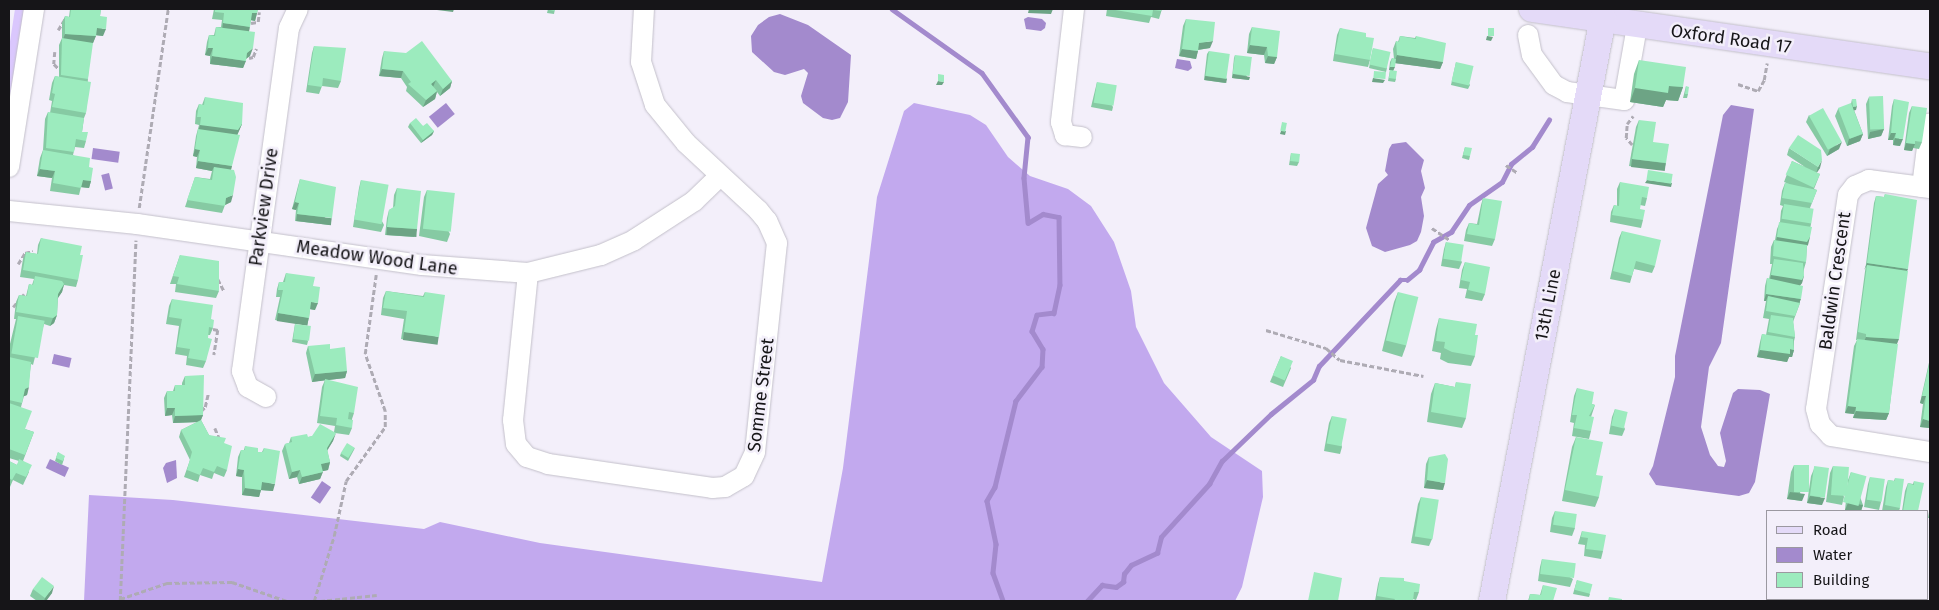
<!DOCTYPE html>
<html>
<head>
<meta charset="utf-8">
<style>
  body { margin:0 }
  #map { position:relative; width:1939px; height:610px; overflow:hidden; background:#f3effa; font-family:"Fira Sans",sans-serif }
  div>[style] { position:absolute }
  .green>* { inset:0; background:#dac7fd }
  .forest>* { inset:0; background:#c2a9ee }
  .water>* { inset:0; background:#a38acd; transform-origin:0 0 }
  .stream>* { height:4.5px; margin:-2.25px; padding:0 2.25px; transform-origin:2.25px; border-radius:2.25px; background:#a38acd }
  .path>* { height:2.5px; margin-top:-1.25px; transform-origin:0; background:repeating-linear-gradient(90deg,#aeabb4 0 5px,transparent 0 7.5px) }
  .roads { filter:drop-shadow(0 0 1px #c3c0ca) drop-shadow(0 0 1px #c3c0ca) }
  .minor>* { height:20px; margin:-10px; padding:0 10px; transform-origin:10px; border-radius:10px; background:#fff }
  .major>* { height:26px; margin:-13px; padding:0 13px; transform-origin:13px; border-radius:13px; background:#e4daf8 }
  .wall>* { inset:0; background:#86caa3 }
  .shaded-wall>* { inset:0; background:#6da485; transform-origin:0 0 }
  .building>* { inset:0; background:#9cebbe; transform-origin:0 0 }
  span { translate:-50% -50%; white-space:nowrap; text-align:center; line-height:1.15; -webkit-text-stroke:5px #f3effa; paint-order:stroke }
  .street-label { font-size:18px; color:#161518 }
  .frame { position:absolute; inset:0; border:10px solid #161518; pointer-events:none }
  .legend { position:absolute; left:1766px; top:510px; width:162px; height:90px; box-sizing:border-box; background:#f3effa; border:1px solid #9b98a0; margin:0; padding:6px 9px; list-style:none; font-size:15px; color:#161518 }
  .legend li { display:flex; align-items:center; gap:10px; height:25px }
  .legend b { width:25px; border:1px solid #9b98a0 }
</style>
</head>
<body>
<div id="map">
  <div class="green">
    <div style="clip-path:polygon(15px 9px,27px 9px,9px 127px,9px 48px)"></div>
  </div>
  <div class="forest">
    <div style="clip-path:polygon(914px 103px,970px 115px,986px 125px,1008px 157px,1030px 176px,1068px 189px,1091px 206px,1114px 242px,1131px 291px,1136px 327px,1164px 383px,1211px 437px,1262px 471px,1263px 497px,1242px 587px,1235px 601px,84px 601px,89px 495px,173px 500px,424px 529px,440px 522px,540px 543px,822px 582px,843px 468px,877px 197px,904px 111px)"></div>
  </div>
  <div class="water">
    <div style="clip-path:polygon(780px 14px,808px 25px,851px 55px,848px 102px,840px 118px,832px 120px,823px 118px,803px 103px,801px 96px,808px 73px,804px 69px,785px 75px,774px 72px,752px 52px,751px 36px,758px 25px,769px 17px)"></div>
    <div style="clip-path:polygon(1028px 17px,1042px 19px,1046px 23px,1045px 28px,1041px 31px,1026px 29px,1024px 19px)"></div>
    <div style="clip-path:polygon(1177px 59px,1190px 61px,1192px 68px,1188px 71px,1175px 68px)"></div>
    <div style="left:446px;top:103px;width:14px;height:22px;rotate:51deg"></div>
    <div style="clip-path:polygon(1731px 105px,1754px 109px,1721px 343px,1709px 367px,1701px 427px,1710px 455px,1718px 466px,1724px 467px,1726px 461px,1720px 433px,1733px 393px,1738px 389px,1760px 390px,1770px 394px,1755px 482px,1749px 493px,1739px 496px,1656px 485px,1649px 474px,1653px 466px,1675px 377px,1675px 356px,1723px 115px)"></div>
    <div style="clip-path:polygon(1406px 142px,1424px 160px,1421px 171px,1425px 188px,1421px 197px,1424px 216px,1421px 232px,1417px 241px,1410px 245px,1385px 252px,1372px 246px,1366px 228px,1378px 184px,1388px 175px,1385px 171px,1389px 149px,1392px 144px)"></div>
    <div style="left:93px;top:148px;width:27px;height:11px;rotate:8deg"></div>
    <div style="left:109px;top:173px;width:16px;height:8px;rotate:76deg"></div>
    <div style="left:54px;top:354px;width:18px;height:10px;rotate:13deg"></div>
    <div style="left:50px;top:459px;width:21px;height:10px;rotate:25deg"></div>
    <div style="clip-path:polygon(176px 460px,177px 478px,167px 483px,163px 468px,166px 463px)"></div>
    <div style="left:322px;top:481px;width:11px;height:20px;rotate:34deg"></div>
  </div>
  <div class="stream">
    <div style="left:892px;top:9px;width:110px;rotate:35.4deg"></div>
    <div style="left:982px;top:73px;width:79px;rotate:54.3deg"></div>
    <div style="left:1028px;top:137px;width:41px;rotate:95.6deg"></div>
    <div style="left:1024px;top:178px;width:45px;rotate:84.9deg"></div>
    <div style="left:1028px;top:223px;width:17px;rotate:-31deg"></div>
    <div style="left:1043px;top:214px;width:16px;rotate:11deg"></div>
    <div style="left:1059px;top:217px;width:68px;rotate:89.2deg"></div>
    <div style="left:1060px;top:285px;width:29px;rotate:102deg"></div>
    <div style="left:1054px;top:313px;width:17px;rotate:173deg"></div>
    <div style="left:1037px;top:315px;width:17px;rotate:107deg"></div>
    <div style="left:1032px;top:331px;width:21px;rotate:59deg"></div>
    <div style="left:1043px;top:349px;width:18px;rotate:93deg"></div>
    <div style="left:1042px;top:367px;width:43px;rotate:127.4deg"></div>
    <div style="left:1016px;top:401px;width:89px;rotate:103.7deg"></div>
    <div style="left:995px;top:487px;width:16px;rotate:120deg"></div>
    <div style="left:987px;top:501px;width:44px;rotate:78.2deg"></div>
    <div style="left:996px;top:544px;width:29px;rotate:96deg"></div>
    <div style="left:993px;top:573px;width:30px;rotate:70deg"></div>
    <div style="left:1087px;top:601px;width:22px;rotate:-47deg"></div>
    <div style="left:1102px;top:585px;width:14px;rotate:8deg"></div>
    <div style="left:1116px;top:587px;width:9px;rotate:-36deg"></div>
    <div style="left:1123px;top:582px;width:8px;rotate:-83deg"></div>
    <div style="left:1124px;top:574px;width:11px;rotate:-52deg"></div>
    <div style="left:1131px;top:565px;width:29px;rotate:-25deg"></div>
    <div style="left:1157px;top:553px;width:16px;rotate:-76deg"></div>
    <div style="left:1161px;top:537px;width:72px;rotate:-47.8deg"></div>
    <div style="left:1209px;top:484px;width:26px;rotate:-61deg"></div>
    <div style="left:1222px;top:461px;width:68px;rotate:-43.8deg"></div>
    <div style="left:1271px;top:414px;width:54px;rotate:-39deg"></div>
    <div style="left:1313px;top:380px;width:15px;rotate:-67deg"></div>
    <div style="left:1319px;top:366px;width:118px;rotate:-46.7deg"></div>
    <div style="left:1400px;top:280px;width:7px"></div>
    <div style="left:1407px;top:280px;width:16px;rotate:-40deg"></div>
    <div style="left:1419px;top:270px;width:31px;rotate:-63deg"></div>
    <div style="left:1433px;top:242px;width:21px;rotate:-29deg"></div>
    <div style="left:1451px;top:232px;width:32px;rotate:-56deg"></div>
    <div style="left:1469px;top:205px;width:40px;rotate:-34.9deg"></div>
    <div style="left:1502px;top:182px;width:20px;rotate:-63deg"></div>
    <div style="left:1511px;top:164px;width:27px;rotate:-39deg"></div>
    <div style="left:1532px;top:147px;width:32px;rotate:-58deg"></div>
  </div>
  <div class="path">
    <div style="left:251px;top:23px;width:7px;rotate:-8deg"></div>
    <div style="left:258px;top:22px;width:10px;rotate:-84deg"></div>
    <div style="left:58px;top:30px;width:13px;rotate:-58deg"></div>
    <div style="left:55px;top:52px;width:12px;rotate:95deg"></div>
    <div style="left:54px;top:64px;width:7px;rotate:45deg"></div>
    <div style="left:249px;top:58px;width:4px;rotate:-14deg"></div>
    <div style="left:253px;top:57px;width:9px;rotate:-69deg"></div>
    <div style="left:1738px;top:84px;width:21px;rotate:19deg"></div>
    <div style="left:1758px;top:91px;width:13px;rotate:-61deg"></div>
    <div style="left:1764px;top:80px;width:17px;rotate:-80deg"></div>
    <div style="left:1632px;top:145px;width:9px;rotate:-131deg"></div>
    <div style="left:1626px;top:138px;width:14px;rotate:-86deg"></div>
    <div style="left:1627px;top:124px;width:10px;rotate:-53deg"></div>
    <div style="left:1506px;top:165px;width:14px;rotate:34deg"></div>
    <div style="left:139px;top:208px;width:201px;rotate:-81.7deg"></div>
    <div style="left:1432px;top:228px;width:22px;rotate:34deg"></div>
    <div style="left:18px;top:264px;width:13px;rotate:-58deg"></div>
    <div style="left:25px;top:253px;width:8px;rotate:-14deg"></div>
    <div style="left:218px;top:279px;width:13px;rotate:63deg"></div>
    <div style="left:13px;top:307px;width:17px;rotate:-50deg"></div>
    <div style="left:213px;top:329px;width:5px;rotate:11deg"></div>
    <div style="left:218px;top:330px;width:25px;rotate:99deg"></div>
    <div style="left:1266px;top:330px;width:63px;rotate:16.7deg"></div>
    <div style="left:1326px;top:348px;width:18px;rotate:41deg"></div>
    <div style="left:1340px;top:360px;width:85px;rotate:10.9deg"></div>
    <div style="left:201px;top:411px;width:6px;rotate:-45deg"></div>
    <div style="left:205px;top:407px;width:13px;rotate:-77deg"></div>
    <div style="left:215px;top:428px;width:13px;rotate:67deg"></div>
    <div style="left:120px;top:599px;width:50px;rotate:-18.8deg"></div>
    <div style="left:167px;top:583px;width:65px;rotate:-0.9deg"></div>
    <div style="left:232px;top:582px;width:58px;rotate:19.1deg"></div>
    <div style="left:120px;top:601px;width:361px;rotate:-87.5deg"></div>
    <div style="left:314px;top:601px;width:68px;rotate:-72.9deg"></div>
    <div style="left:334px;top:536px;width:56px;rotate:-77.7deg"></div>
    <div style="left:346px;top:481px;width:67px;rotate:-54.2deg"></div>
    <div style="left:385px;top:427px;width:16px;rotate:-90deg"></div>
    <div style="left:385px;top:411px;width:60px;rotate:-109.3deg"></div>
    <div style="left:365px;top:354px;width:80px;rotate:-82.1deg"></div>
    <div style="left:320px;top:601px;width:57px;rotate:-6deg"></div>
  </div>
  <div class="roads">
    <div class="minor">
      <div style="left:1074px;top:9px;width:114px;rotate:96.6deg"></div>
      <div style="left:1061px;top:122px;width:14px;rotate:73deg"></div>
      <div style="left:1065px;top:135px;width:17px;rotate:7deg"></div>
      <div style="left:1528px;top:35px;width:20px;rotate:79deg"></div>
      <div style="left:1532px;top:55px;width:37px;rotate:54deg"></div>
      <div style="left:1554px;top:85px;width:15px;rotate:28deg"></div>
      <div style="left:1567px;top:92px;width:58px;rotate:8deg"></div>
      <div style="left:1624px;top:100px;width:75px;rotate:-80deg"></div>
      <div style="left:9px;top:167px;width:160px;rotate:-81deg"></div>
      <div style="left:1922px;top:187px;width:64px;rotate:-82.8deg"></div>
      <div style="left:1930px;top:188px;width:62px;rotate:-172.5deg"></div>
      <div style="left:1869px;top:180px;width:15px;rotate:157deg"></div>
      <div style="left:1855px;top:186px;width:11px;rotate:128deg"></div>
      <div style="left:1848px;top:195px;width:216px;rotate:98.5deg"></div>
      <div style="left:1816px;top:409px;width:16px;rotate:75deg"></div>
      <div style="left:1820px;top:424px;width:16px;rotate:47deg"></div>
      <div style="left:1831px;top:436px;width:100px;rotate:9.2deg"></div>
      <div style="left:9px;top:211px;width:129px;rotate:5.8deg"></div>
      <div style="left:137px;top:224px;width:288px;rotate:8.2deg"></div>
      <div style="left:422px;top:265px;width:106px;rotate:4.3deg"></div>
      <div style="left:528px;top:273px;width:75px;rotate:-13.9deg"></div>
      <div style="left:601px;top:255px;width:36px;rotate:-24deg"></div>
      <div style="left:634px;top:240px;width:72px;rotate:-33deg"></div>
      <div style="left:694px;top:201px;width:36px;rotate:-44deg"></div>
      <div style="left:528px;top:273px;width:148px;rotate:95.8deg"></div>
      <div style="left:513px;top:420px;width:24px;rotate:83deg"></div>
      <div style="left:516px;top:444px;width:17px;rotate:50deg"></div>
      <div style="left:527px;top:457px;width:22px;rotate:18deg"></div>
      <div style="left:548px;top:464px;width:166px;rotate:8.3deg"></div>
      <div style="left:712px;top:488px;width:13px;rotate:-4deg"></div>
      <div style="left:725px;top:487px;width:22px;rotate:-30deg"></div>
      <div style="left:744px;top:476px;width:26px;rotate:-65deg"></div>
      <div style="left:755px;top:452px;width:210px;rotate:-84deg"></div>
      <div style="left:777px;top:243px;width:24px;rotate:-114deg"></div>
      <div style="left:767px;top:221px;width:14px;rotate:-129deg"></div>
      <div style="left:758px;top:210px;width:98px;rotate:-137.1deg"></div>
      <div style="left:686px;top:143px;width:49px;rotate:-129.2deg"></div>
      <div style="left:655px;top:105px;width:45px;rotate:-108deg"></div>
      <div style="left:641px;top:62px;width:53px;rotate:-86.8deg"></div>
      <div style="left:266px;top:397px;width:21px;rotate:-151deg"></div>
      <div style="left:248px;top:387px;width:17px;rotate:-111deg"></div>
      <div style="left:242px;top:371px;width:346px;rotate:-82.2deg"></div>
      <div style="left:289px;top:28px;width:21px;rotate:-65deg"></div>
    </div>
    <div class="major">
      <div style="left:1532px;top:9px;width:402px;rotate:8.2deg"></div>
      <div style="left:1492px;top:601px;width:593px;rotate:-79.22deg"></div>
    </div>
  </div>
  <div class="wall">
    <div style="clip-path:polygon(70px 9px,105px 9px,105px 10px,101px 9px,100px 16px,103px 36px,96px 35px,93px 43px,90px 43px,86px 113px,84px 118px,82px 132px,86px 141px,84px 148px,75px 147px,73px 155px,89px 167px,91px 181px,89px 188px,81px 187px,79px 195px,50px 191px,52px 178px,37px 176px,40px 158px,43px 150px,45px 119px,48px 112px,50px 113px,52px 101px,49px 100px,52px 83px,55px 76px,59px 77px,59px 45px,62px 38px,62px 23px,65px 16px,69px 17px)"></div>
    <div style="clip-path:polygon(214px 9px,258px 9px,255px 21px,251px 20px,249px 31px,250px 56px,246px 59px,243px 68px,210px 64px,210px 56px,205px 55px,207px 42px,209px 35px,214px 35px,216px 27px,221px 27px,222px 20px,212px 19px)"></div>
    <div style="clip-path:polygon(548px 9px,555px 9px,554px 14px,547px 13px)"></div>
    <div style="clip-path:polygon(1107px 9px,1162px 9px,1159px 19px,1151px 17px,1149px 23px,1106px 16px)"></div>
    <div style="clip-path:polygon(1186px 19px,1210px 48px,1198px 50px,1196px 59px,1179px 56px,1183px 26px)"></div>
    <div style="clip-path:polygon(1252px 27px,1277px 57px,1274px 64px,1265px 63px,1264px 55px,1247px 53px,1249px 34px)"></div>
    <div style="clip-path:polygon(1340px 28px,1366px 37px,1370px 60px,1368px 67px,1333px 61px,1337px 35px)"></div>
    <div style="clip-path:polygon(1400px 36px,1415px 38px,1416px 36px,1443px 62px,1440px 69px,1395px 63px,1393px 71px,1396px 79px,1395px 82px,1388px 81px,1390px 70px,1389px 70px,1390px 62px,1392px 58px,1394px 59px,1393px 49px,1396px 41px,1398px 42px)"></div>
    <div style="clip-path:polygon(314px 46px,341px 81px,338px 88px,322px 86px,319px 94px,306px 92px,312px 53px)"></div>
    <div style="clip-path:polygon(1373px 48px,1387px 68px,1386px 72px,1369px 68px)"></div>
    <div style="clip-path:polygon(384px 51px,452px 81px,450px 88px,440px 96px,437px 92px,435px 99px,423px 107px,406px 91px,407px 87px,401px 78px,379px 76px,382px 58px)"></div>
    <div style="clip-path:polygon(1209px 51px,1227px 79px,1225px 83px,1204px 80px,1207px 54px)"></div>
    <div style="clip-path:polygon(1235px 55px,1249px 80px,1232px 78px,1234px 58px)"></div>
    <div style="clip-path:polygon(1639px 60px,1683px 87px,1678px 101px,1666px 100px,1663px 107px,1630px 102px,1634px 74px)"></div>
    <div style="clip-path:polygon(1456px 62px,1470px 85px,1468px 89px,1451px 85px)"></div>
    <div style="clip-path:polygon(1097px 82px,1113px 107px,1112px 111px,1091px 107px)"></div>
    <div style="clip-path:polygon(1686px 86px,1688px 94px,1687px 98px,1683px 98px)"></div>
    <div style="clip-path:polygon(205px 97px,242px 124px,237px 135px,231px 170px,231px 202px,225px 205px,222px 213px,185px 207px,195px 177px,210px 179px,212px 171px,196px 168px,197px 157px,193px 156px,196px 136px,199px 125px,195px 124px,196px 111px,199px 104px,202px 105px)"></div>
    <div style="clip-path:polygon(1869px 97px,1884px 129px,1881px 136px,1868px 139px,1866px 104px)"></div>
    <div style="clip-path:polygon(1852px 99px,1856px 110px,1854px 110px,1863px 134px,1860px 141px,1847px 146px,1835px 116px,1838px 109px,1851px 104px)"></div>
    <div style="clip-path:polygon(1894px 99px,1900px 146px,1893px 145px,1893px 140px,1888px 140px,1892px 106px)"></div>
    <div style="clip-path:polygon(1912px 106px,1922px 142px,1919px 149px,1913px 148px,1912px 151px,1904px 150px,1909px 113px)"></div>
    <div style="clip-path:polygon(1809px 115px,1839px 149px,1827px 156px,1806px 122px)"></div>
    <div style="clip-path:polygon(1639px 120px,1653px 142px,1666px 163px,1664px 170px,1629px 166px,1636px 127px)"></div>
    <div style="clip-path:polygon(410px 123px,423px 126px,434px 131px,432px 135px,421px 143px,408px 127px)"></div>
    <div style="clip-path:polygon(1465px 147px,1470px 156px,1469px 160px,1462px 158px)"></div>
    <div style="clip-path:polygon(1789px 148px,1820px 168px,1816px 173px,1820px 174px,1814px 189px,1817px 190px,1810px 208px,1811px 224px,1807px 245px,1806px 262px,1804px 269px,1802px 283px,1800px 285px,1800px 303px,1793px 322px,1795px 337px,1794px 341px,1794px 350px,1792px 357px,1789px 357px,1787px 362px,1757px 357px,1760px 342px,1762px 334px,1766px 335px,1769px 319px,1763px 318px,1766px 301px,1764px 301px,1765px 286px,1767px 278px,1769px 279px,1772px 264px,1770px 264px,1771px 247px,1774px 240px,1775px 240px,1777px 229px,1780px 222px,1781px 211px,1783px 206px,1780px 205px,1782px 191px,1785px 183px,1789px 184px,1784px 182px,1792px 161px,1805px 167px,1787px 155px)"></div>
    <div style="clip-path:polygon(1291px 153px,1299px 162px,1297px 166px,1289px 165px)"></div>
    <div style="clip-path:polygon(300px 179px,330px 225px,295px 221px,296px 210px,292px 209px,298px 186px)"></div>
    <div style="clip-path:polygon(361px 180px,384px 225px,381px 232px,353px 227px,359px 188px)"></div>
    <div style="clip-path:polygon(1620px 182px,1647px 198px,1645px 206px,1640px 205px,1640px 209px,1643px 220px,1641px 228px,1610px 222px,1611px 212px,1614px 205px,1617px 206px,1617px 189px)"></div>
    <div style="clip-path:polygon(397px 188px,417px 229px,414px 237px,385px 235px,387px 218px,389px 210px,393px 208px,394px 195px)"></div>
    <div style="clip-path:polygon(427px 190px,450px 234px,447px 242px,419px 236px,424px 197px)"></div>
    <div style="clip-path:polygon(1885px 194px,1907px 271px,1897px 344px,1889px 413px,1886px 420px,1853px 418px,1854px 414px,1845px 413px,1854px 346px,1857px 340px,1856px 340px,1874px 203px,1876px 196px,1884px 197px)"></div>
    <div style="clip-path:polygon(1483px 198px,1495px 239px,1492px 246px,1464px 241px,1466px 230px,1469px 223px,1477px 224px,1481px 205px)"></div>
    <div style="clip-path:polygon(1622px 231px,1655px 266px,1652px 273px,1634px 269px,1630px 283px,1610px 279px,1619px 238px)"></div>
    <div style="clip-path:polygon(41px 238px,80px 255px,78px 280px,76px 287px,64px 285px,62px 292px,58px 297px,57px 315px,54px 323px,50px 326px,44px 324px,35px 357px,33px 365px,31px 364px,27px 395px,24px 396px,21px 407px,25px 429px,34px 432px,23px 461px,29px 472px,23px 485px,13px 480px,10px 487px,9px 487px,9px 461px,17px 465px,19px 461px,9px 458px,9px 348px,16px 319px,14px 319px,16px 302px,19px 295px,26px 296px,29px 284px,32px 285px,34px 279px,20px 277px,23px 259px,26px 252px,37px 254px,38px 245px)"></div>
    <div style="clip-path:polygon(1446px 242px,1462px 262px,1459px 269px,1441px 266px,1444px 249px)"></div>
    <div style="clip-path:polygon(180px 255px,219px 291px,216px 298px,175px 292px,176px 284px,170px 284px)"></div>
    <div style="clip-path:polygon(1465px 262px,1485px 294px,1482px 301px,1465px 298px,1467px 289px,1459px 288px,1462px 270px)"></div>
    <div style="clip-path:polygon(286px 273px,313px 286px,315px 310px,310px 309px,309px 318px,307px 325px,275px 320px,280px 297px,276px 297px,277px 289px,279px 282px,283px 282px)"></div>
    <div style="clip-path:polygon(386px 291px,423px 296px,425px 292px,437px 344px,401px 339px,404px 319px,381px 315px,383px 298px)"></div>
    <div style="clip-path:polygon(1398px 292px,1406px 346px,1402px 357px,1382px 351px,1394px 302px)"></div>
    <div style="clip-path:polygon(172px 299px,211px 319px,213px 328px,210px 335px,208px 335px,206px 361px,203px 368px,186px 365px,187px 356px,175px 354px,179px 326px,166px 324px,169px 306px)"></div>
    <div style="clip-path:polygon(1439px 318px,1475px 335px,1475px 356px,1471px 366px,1448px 363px,1440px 359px,1441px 353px,1432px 351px,1436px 329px)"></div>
    <div style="clip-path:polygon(295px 324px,308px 341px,307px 345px,292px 342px)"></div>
    <div style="clip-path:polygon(308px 346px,330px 349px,347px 371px,345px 378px,328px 380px,354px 413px,352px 419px,352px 428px,349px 435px,335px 433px,333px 441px,327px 450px,330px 462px,328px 470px,323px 471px,320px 479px,299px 484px,297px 477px,289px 479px,282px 451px,285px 444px,289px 443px,291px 437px,308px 437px,334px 432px,335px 426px,317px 423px,322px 387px,325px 380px,312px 382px,306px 353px)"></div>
    <div style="clip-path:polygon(1281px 356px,1291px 368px,1283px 387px,1270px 382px)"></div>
    <div style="clip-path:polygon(1930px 358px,1930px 428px,1920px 427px,1923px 404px,1920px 403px)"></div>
    <div style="clip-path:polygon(185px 376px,203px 415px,201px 420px,209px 435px,224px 443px,227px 470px,224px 477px,214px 473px,212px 479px,200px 475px,198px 482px,184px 477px,190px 460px,179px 437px,181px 430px,197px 422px,173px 423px,172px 415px,165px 416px,164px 398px,167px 391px,173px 391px,175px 385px,182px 385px,182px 383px)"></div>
    <div style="clip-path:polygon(1456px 382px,1466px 418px,1462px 428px,1427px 422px,1431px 394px,1435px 383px,1455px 387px)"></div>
    <div style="clip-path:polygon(1577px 388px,1592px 404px,1595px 405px,1591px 417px,1591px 431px,1589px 439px,1572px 436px,1574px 423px,1570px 422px,1574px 396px)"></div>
    <div style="clip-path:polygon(1615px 409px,1625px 429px,1622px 436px,1609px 434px,1612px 417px)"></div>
    <div style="clip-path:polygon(1332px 416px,1342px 447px,1340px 454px,1324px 451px,1329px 423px)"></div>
    <div style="clip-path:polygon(1576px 437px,1596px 475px,1599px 497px,1595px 507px,1562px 501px,1572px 447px)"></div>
    <div style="clip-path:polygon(245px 446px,258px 452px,262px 452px,264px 448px,273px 491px,261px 490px,259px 497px,242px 495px,242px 477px,236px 476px,238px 457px,241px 450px,244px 450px)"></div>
    <div style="clip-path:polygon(355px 448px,348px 461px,340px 456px,341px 453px)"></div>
    <div style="clip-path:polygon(58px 452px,64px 459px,62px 465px,55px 461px)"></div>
    <div style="clip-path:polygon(1429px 457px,1443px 490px,1424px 488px,1426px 464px)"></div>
    <div style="clip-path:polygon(1794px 465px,1802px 501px,1787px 499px,1791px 472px)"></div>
    <div style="clip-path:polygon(1833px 466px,1844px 497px,1842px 505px,1826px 502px,1830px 473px)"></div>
    <div style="clip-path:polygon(1814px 469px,1822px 505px,1807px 503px,1811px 476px)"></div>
    <div style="clip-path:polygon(1851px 472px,1863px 505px,1861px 511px,1845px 510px,1848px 480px)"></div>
    <div style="clip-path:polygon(1870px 477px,1881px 502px,1879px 510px,1864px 507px,1868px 484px)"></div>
    <div style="clip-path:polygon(1895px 478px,1900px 508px,1899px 511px,1882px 511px,1886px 487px,1888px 480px,1894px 481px)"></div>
    <div style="clip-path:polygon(1914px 481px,1918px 511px,1902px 511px,1905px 491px,1908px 483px,1913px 484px)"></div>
    <div style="clip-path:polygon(1421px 497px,1432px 539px,1429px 546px,1411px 543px,1418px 504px)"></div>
    <div style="clip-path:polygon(1930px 506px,1930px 518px,1928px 518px)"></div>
    <div style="clip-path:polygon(1555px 511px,1575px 528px,1572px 536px,1550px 532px,1552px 518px)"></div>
    <div style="clip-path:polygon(1582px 531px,1603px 551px,1601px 559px,1584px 556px,1585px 545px,1578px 544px)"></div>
    <div style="clip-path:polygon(1542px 559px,1573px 579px,1570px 587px,1538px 581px,1540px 567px)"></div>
    <div style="clip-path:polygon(1380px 577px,1404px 581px,1419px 592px,1416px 600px,1413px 599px,1413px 601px,1375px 601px,1378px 584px)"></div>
    <div style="clip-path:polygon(1577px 580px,1590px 594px,1589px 597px,1573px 594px)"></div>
    <div style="clip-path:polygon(1543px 585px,1553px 601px,1528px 601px,1530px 594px,1540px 595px)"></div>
    <div style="clip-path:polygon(33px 589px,52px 593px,46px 601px,37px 601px,30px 596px)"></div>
  </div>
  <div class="shaded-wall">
    <div style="clip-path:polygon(429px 9px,454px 9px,453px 12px)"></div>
    <div style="clip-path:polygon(1029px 9px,1053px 9px,1051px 14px,1028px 13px)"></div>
    <div style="clip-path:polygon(252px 13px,257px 13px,255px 21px,250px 20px)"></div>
    <div style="left:223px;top:23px;width:27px;height:8px;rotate:8deg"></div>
    <div style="clip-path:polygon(97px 28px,106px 29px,103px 36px,94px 35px)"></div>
    <div style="clip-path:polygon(65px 34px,96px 36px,93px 43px,62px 42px)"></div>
    <div style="clip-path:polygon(1487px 36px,1493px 37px,1491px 41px,1486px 40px)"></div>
    <div style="clip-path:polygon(1213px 41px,1210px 48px,1197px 50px,1199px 43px)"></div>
    <div style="clip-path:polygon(1250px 45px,1267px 47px,1264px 55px,1247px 53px)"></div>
    <div style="clip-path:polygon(208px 48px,213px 48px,210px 56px,205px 55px)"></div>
    <div style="clip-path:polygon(253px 48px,250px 56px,244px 60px,247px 53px)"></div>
    <div style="clip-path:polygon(1182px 49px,1198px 51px,1196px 59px,1179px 56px)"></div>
    <div style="clip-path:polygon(1397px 55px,1443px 62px,1440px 69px,1394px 63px)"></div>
    <div style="clip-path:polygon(212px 56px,246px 61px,243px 68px,210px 64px)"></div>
    <div style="clip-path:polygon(1268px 56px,1277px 57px,1274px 64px,1265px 63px)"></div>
    <div style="clip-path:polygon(1390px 67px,1395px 67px,1393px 71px,1389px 70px)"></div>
    <div style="clip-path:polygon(382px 69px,403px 71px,401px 78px,379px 76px)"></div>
    <div style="clip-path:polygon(1233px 74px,1250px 77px,1249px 80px,1232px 78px)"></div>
    <div style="left:1205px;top:76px;width:22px;height:4px;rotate:8deg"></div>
    <div style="clip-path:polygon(1373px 78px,1385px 80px,1383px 83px,1372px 82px)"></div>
    <div style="clip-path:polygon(436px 80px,433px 87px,431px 84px)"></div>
    <div style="clip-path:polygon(452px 81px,450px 88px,440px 96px,443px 89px)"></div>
    <div style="clip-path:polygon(938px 81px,944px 82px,942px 85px,936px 85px)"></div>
    <div style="clip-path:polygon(1669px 86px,1683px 87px,1678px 101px,1666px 100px,1663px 107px,1630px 102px,1635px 88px)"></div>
    <div style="clip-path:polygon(437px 91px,435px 99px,423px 107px,426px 100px)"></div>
    <div style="clip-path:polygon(1857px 106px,1856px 110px,1852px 111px,1853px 107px)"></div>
    <div style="clip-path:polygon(242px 124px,236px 138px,198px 132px,200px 125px)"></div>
    <div style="clip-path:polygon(1884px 129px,1881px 136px,1868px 139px,1870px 132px)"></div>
    <div style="clip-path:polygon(434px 131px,432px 135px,421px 143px,423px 140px)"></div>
    <div style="clip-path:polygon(1281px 131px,1286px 131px,1285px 135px,1280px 134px)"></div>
    <div style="clip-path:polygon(1891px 133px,1896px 133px,1893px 140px,1888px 140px)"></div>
    <div style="clip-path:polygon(1863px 134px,1860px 141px,1847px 146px,1849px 139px)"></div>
    <div style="clip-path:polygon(1895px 138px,1903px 139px,1900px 146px,1893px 145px)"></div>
    <div style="clip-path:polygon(1842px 142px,1839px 149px,1827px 156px,1830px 149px)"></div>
    <div style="clip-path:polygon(1906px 143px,1915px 144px,1912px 151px,1904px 150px)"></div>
    <div style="clip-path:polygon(195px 149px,200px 150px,197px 157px,193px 156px)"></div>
    <div style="left:1632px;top:159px;width:34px;height:8px;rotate:7deg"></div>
    <div style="clip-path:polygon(1822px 160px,1820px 168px,1816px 174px,1818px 167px)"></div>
    <div style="clip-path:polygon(198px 161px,232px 166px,230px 173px,214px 167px,212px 171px,196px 168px)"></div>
    <div style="clip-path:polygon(40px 169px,55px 171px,52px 178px,37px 176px)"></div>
    <div style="clip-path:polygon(83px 180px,91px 181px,89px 188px,80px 187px)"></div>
    <div style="clip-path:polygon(1647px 180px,1672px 183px,1671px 187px,1645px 183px)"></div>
    <div style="clip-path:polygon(233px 195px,231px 202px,223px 206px,226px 198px)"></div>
    <div style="clip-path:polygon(295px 202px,299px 203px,296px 210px,292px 209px)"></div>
    <div style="left:297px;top:214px;width:35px;height:7px;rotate:7deg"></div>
    <div style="left:387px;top:227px;width:30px;height:8px;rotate:4deg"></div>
    <div style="clip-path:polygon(1777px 237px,1810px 237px,1808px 245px,1804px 249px,1775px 245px)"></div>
    <div style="clip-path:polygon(1867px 263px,1908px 269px,1905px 276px,1867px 265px,1864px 270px)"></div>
    <div style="clip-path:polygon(1771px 275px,1804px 276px,1802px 283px,1799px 287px,1769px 283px)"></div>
    <div style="clip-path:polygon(64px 284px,62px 292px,56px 301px,58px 294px)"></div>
    <div style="clip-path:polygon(1766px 294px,1801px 299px,1798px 306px,1768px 296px,1766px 301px,1764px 301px)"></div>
    <div style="clip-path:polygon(311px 302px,318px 303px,315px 310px,309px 309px)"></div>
    <div style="left:278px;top:313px;width:31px;height:8px;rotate:9deg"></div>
    <div style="clip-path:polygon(57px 315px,54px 323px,50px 326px,53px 318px)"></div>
    <div style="left:404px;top:332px;width:35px;height:8px;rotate:8deg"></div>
    <div style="clip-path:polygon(1866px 337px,1899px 339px,1896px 346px,1863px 344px)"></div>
    <div style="clip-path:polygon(1790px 349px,1794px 350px,1792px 357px,1789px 357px,1787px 362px,1757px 357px,1760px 350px)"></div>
    <div style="clip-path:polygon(347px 371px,345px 378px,312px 382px,315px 374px)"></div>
    <div style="clip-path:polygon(29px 387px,27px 395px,22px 397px,25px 389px)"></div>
    <div style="clip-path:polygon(1922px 396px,1926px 396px,1923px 404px,1920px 403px)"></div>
    <div style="clip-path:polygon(1848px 406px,1856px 407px,1854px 414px,1845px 413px)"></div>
    <div style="clip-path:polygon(167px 408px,175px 408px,172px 415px,165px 416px)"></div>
    <div style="clip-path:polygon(1856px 411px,1889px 413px,1886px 420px,1853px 418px)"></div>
    <div style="clip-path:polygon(203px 415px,200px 422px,173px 423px,175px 416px)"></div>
    <div style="clip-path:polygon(1923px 419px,1930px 421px,1930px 428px,1920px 427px)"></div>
    <div style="clip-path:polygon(336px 433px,333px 441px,324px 456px,327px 448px)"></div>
    <div style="clip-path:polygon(330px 462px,328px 470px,319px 472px,321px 464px)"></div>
    <div style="clip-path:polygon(238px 469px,244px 470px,242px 477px,236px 476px)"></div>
    <div style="clip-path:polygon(300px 470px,297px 477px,289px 479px,292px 472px)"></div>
    <div style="clip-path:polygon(323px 472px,320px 479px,299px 484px,302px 477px)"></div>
    <div style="clip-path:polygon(1427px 480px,1445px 483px,1443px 490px,1424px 488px)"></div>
    <div style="clip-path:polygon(262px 482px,275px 484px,273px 491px,260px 490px)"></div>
    <div style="clip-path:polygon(245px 488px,261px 490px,259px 497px,242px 495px)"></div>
    <div style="clip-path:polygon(1790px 492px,1805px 494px,1802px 501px,1787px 499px)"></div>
    <div style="clip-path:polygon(1810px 496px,1825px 498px,1822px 505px,1807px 503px)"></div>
    <div style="clip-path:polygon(1848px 503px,1863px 505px,1861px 511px,1845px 510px)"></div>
    <div style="clip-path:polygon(54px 586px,52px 593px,46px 601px,44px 601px,45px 598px)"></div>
  </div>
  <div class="building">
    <div style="clip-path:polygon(71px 9px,101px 9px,100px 16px,107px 17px,106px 29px,97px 28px,96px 36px,65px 34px,65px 16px,70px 17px)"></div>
    <div style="clip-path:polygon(215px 9px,258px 9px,257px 13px,252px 13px,250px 27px,223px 23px,224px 13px,215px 12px)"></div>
    <div style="clip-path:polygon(549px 9px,555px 9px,555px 11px,549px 10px)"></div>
    <div style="clip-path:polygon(1109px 9px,1162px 9px,1161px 11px,1153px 10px,1152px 16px)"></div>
    <div style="clip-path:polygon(1186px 19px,1215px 22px,1213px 41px,1199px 43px,1198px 51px,1182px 49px)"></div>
    <div style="clip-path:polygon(216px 27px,255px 32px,253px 48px,247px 53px,246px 61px,212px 56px,213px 48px,208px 48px,209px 35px,215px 36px)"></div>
    <div style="clip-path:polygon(1252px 27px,1280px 31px,1277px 57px,1268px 56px,1267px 47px,1250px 45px)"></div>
    <div style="clip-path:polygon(1340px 28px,1366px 33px,1366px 37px,1374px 38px,1370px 60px,1335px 54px)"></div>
    <div style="left:1488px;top:28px;width:6px;height:8px"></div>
    <div style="clip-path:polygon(1400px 36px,1416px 39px,1416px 36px,1446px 43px,1443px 62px,1397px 55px,1396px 41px,1399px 42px)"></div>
    <div style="clip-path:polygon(62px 38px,93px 43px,88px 79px,61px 75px)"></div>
    <div style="clip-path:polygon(422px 41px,452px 81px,443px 89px,436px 80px,431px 84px,437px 91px,426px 100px,408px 84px,411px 82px,403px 71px,382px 69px,384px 51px,406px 53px)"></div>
    <div style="clip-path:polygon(314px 46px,346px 48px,341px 81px,323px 78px,322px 87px,308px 85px)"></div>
    <div style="left:1373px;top:48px;width:18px;height:17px;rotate:13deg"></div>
    <div style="left:1209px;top:51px;width:21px;height:25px;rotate:8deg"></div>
    <div style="left:1235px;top:55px;width:17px;height:19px;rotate:7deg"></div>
    <div style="clip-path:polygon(1392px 58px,1396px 59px,1395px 67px,1390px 67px)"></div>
    <div style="clip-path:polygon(1639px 60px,1686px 67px,1683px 87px,1669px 86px,1668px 93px,1635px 88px)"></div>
    <div style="left:1456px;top:62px;width:18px;height:20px;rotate:13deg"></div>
    <div style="left:1390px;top:70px;width:7px;height:8px;rotate:8deg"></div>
    <div style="left:1374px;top:71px;width:12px;height:7px;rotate:5deg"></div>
    <div style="clip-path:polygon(938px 74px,944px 75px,944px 82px,938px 81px)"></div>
    <div style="clip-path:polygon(55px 76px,91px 82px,86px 113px,52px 107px,55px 94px,52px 93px)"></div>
    <div style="left:1097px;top:82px;width:20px;height:21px;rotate:9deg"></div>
    <div style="clip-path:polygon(1686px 86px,1689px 87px,1688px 94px,1685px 94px)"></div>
    <div style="left:1883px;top:96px;width:33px;height:14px;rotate:88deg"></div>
    <div style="clip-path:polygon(205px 97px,243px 103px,242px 124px,238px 130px,200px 125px,201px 117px,197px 117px,199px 104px,204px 105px)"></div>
    <div style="clip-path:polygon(1852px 99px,1856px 99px,1857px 106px,1853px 107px)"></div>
    <div style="clip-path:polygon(1894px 99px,1909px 102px,1903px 139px,1895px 138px,1896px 133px,1891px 133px)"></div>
    <div style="left:1851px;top:103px;width:33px;height:14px;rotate:69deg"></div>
    <div style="clip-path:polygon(1912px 106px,1927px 108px,1922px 142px,1915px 141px,1915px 144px,1906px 143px)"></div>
    <div style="left:1823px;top:108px;width:39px;height:16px;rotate:61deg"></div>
    <div style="clip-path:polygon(48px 112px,84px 118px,82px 132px,88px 132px,86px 141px,76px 139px,74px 152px,46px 148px)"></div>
    <div style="clip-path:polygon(416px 118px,423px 126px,427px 123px,434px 131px,423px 140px,410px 123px)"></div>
    <div style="clip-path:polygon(1639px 120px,1656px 122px,1653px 142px,1669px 144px,1666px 163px,1632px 159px)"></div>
    <div style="left:1282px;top:122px;width:5px;height:9px;rotate:11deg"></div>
    <div style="clip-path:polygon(198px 129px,240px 135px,232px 166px,198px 161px,200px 150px,195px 149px)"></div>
    <div style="clip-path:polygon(1798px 135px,1821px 150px,1822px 160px,1818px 167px,1789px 148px)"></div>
    <div style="clip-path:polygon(1465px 147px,1472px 148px,1470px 156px,1463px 155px)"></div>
    <div style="clip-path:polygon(43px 150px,90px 158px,89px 167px,93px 168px,91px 181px,83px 180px,81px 188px,53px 183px,55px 171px,40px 169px)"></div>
    <div style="left:1291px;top:153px;width:9px;height:8px;rotate:6deg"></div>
    <div style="left:1792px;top:161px;width:31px;height:15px;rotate:25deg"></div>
    <div style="clip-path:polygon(214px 167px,234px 170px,236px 177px,233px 195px,226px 198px,225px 206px,187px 200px,195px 177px,212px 180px)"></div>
    <div style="left:1648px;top:170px;width:25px;height:10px;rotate:9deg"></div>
    <div style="clip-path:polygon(300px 179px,336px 187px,332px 218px,297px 214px,299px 203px,295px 202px)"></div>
    <div style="left:361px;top:180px;width:28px;height:40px;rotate:10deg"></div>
    <div style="clip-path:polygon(1620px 182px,1649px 187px,1647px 198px,1642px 197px,1640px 209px,1645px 210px,1643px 220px,1612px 215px,1614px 205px,1619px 206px)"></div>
    <div style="clip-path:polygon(1785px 183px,1817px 190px,1812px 203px,1782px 198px)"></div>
    <div style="clip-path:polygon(397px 188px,421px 191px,417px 229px,387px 227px,389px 210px,395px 206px)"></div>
    <div style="left:427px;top:190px;width:28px;height:39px;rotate:6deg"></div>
    <div style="clip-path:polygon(1885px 194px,1917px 200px,1908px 269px,1867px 263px,1876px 196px,1884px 197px)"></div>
    <div style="clip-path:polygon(1483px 198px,1502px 201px,1495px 239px,1467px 234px,1469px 223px,1479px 225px)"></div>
    <div style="left:1784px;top:204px;width:30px;height:15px;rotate:9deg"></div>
    <div style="clip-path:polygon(1779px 222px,1812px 227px,1810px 237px,1807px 242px,1777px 237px)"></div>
    <div style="clip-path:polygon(1622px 231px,1661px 240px,1655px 266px,1636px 261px,1632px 276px,1613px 271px)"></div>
    <div style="clip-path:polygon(41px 238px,82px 246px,80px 255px,83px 255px,78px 280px,23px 270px,26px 252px,38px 254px)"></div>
    <div style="clip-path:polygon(1774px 240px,1807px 245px,1806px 262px,1773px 256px)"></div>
    <div style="left:1446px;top:242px;width:18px;height:17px;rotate:9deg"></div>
    <div style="clip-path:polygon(180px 255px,219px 261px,219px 291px,177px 284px,179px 277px,173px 276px)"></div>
    <div style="clip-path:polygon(1774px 259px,1803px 263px,1804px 276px,1802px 280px,1771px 275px)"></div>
    <div style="clip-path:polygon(1465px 262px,1490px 267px,1485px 294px,1468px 290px,1470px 282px,1461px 280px)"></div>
    <div style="clip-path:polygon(1867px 265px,1908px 271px,1899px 339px,1866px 337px,1866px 334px,1858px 332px)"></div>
    <div style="clip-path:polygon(286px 273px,315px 277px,313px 286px,320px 287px,318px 303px,311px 302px,309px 318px,278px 313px,283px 290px,278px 290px,279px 282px,285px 282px)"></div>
    <div style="clip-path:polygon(35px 276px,62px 281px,64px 284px,58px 294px,57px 315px,53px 318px,16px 312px,19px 295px,27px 296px,29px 284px,33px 285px)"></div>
    <div style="clip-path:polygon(1767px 278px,1803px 286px,1801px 299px,1766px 294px)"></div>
    <div style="clip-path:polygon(386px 291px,424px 297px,425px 292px,445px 295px,439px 337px,404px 332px,407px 311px,383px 308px)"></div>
    <div style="left:1398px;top:292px;width:21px;height:50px;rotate:14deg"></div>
    <div style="clip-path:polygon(1768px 296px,1800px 303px,1795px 316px,1766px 311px)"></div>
    <div style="clip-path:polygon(172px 299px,213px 305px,211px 319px,214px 320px,213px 328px,209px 327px,208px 338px,212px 339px,206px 361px,188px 358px,190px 349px,177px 347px,182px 319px,169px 317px)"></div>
    <div style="clip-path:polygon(1771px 315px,1793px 318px,1795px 337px,1768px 332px)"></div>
    <div style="left:18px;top:316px;width:27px;height:38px;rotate:10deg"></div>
    <div style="clip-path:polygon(1439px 318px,1477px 324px,1475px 335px,1478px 335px,1475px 356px,1452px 352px,1444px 348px,1445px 342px,1436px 341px)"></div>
    <div style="left:295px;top:324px;width:16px;height:15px;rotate:7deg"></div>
    <div style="clip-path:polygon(1762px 334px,1793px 339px,1794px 350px,1790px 349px,1790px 354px,1760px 350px)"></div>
    <div style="clip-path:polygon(1857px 339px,1898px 344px,1889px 413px,1856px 411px,1856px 407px,1848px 406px)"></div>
    <div style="clip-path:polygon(330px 344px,330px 349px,345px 347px,347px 371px,315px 374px,308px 346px)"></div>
    <div style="left:1281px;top:356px;width:13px;height:21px;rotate:23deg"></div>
    <div style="clip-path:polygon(9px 357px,31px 362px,29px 387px,25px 389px,22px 403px,9px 400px)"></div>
    <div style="clip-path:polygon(1930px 361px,1930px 421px,1923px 419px,1926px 396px,1922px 396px)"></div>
    <div style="clip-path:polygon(204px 375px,203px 415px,175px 416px,175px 408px,167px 408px,167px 391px,175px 391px,175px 385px,185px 385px,185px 376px)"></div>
    <div style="clip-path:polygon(325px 379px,358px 387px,354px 413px,349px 412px,348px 419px,353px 420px,352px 428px,336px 425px,337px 418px,320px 416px)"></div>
    <div style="clip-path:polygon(1456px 382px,1471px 384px,1466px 418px,1431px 412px,1435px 383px,1455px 387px)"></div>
    <div style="clip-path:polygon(1577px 388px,1594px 392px,1592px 404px,1595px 405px,1589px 416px,1594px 417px,1591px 431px,1574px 428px,1577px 415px,1572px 415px)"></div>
    <div style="clip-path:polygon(9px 403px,32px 411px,25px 429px,34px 432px,25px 455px,9px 449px)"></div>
    <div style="left:1615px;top:409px;width:13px;height:17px;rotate:13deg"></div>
    <div style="left:1332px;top:416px;width:15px;height:28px;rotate:11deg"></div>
    <div style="clip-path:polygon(201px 420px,209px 435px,226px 438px,224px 443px,232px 446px,227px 470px,217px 466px,214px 472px,203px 468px,200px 475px,187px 470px,192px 452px,181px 430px)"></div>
    <div style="clip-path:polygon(320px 424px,336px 433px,327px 448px,330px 462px,321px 464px,323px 472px,302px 477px,300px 470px,292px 472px,285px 444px,292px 442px,291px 437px,307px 434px,308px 437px,312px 436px)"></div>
    <div style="clip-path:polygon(1576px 437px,1603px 442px,1596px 475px,1603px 476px,1599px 497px,1565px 490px)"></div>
    <div style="left:347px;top:443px;width:9px;height:12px;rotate:32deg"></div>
    <div style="clip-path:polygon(245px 446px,258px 448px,258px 452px,263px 452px,264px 448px,280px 451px,275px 484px,262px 482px,261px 490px,245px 488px,244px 470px,238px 469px,241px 450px,245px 450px)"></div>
    <div style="clip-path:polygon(58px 452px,65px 456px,63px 461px,56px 458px)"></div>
    <div style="clip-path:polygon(1445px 454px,1448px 459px,1445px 483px,1427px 480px,1429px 457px)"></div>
    <div style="clip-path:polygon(19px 459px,32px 465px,26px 477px,16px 473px,12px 480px,9px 478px,9px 461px,17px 465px)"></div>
    <div style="left:1794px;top:465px;width:15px;height:27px"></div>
    <div style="left:1833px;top:466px;width:16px;height:29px;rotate:4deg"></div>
    <div style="left:1829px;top:468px;width:30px;height:15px;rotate:98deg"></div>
    <div style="left:1851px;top:472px;width:16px;height:31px;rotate:15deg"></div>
    <div style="left:1870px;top:477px;width:15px;height:23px;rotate:8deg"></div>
    <div style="clip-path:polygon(1895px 478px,1904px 479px,1900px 508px,1885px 505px,1888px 480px,1895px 481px)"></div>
    <div style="clip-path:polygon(1914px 481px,1924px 483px,1918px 511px,1903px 511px,1908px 483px,1914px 485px)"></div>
    <div style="left:1421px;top:497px;width:18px;height:40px;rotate:9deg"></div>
    <div style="left:1555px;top:511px;width:22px;height:14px;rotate:8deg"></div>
    <div style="clip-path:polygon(1582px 531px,1606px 535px,1603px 551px,1586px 549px,1588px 538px,1581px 537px)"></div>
    <div style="left:1542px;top:559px;width:34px;height:15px;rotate:7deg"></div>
    <div style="clip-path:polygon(1314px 572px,1342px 578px,1338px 601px,1308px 601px)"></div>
    <div style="left:42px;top:577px;width:15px;height:15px;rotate:37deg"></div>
    <div style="clip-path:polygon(1380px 577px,1404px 578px,1404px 581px,1420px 584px,1419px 592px,1414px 592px,1413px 601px,1394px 601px,1395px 599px,1377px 596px)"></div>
    <div style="left:1577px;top:580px;width:16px;height:10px;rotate:15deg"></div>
    <div style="clip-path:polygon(1543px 585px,1557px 588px,1553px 601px,1529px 601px,1530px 594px,1541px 595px)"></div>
    <div style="clip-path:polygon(1609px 597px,1622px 599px,1622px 601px,1608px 601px)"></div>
  </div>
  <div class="street-label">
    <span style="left:1731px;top:39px;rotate:8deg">Oxford Road 17</span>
    <span style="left:264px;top:207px;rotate:-82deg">Parkview Drive</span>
    <span style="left:377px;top:258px;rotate:8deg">Meadow Wood Lane</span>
    <span style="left:1835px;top:281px;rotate:-82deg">Baldwin Crescent</span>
    <span style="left:1548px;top:305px;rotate:-79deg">13th Line</span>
    <span style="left:761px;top:395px;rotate:-83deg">Somme Street</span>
  </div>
  <div class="frame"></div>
  <ul class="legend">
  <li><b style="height:6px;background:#e4daf8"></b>Road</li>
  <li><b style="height:14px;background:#a38acd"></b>Water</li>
  <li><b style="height:14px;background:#9cebbe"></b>Building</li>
  </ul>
</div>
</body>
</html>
